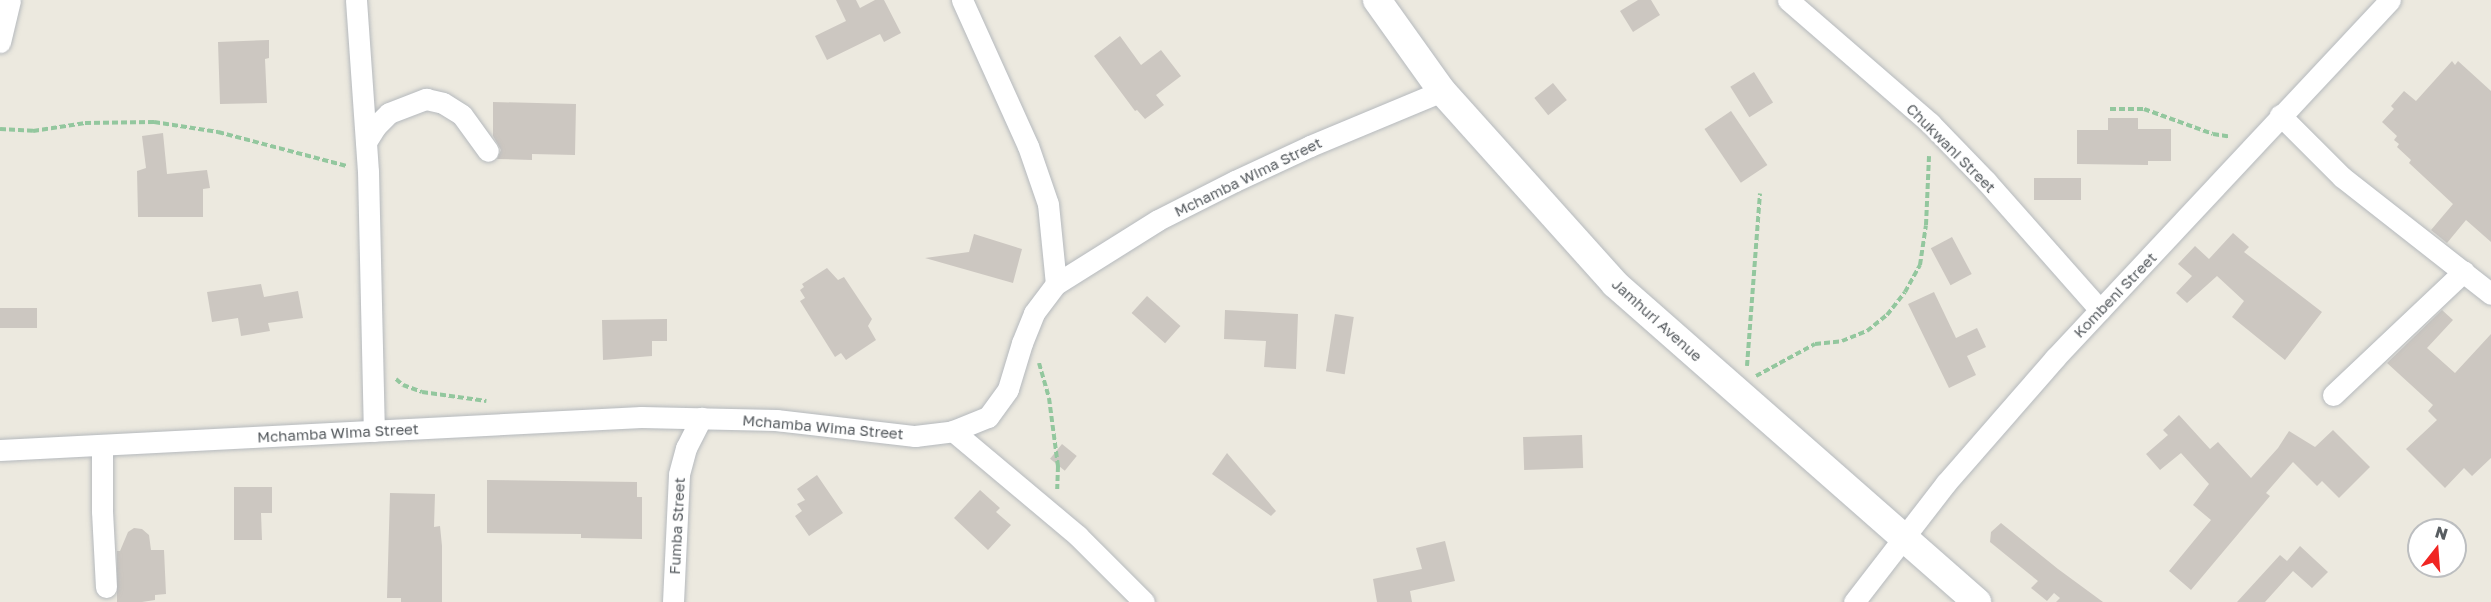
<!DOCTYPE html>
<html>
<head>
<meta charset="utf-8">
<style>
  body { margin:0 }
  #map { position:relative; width:2491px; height:602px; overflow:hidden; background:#ece9df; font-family:"Golos Text",sans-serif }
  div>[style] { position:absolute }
  .building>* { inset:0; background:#ccc7c1; transform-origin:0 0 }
  .path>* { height:4px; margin-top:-2px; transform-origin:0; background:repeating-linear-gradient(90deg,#93c79e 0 6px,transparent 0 9px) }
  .roads { filter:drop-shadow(0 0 2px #b5b9bd) drop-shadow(0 0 2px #b5b9bd) }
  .street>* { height:21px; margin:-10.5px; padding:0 10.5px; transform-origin:10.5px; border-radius:10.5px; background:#fff }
  .secondary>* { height:28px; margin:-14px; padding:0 14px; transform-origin:14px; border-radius:14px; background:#fff }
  span { translate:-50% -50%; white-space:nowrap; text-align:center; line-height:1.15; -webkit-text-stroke:4.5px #fff; paint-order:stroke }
  .street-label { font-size:15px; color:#585d61 }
  .north { position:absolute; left:2407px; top:518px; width:60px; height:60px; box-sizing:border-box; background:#fff; border:2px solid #bcbec0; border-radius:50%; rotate:17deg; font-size:16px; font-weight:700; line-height:24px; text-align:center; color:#585d61 }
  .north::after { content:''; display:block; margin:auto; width:21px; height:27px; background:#f02522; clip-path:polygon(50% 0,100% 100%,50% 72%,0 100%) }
</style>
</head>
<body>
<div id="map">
  <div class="building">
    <div style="clip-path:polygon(836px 0,856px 0,860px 8px,875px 0,884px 0,901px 33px,884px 42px,880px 34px,827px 60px,815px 36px,846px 21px)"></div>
    <div style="clip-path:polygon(1638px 0,1651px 0,1660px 15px,1633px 32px,1620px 11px)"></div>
    <div style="clip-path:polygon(1120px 36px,1141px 65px,1161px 50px,1181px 76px,1156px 95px,1164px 105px,1145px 119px,1137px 110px,1135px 111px,1094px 56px)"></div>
    <div style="clip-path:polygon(269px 40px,269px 58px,265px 59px,267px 103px,220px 104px,218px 42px)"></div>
    <div style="clip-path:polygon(2452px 61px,2455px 65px,2458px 61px,2491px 91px,2491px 242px,2466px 220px,2447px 243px,2431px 230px,2453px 204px,2409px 163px,2411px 160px,2397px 147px,2399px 144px,2394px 140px,2397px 136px,2382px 122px,2394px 109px,2391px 106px,2404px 91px,2416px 101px)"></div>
    <div style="left:1754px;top:72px;width:36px;height:28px;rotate:58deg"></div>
    <div style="left:1553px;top:83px;width:22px;height:24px;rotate:51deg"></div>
    <div style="clip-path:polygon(493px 102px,576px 104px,575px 155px,532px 154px,532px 160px,497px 159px,501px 150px,493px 136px)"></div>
    <div style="left:1731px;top:111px;width:65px;height:32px;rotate:56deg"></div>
    <div style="clip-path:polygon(2108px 118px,2138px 118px,2138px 129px,2171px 129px,2171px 161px,2148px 161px,2148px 165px,2077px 164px,2077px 130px,2108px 130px)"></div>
    <div style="clip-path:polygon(163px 133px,167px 174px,207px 170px,210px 188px,203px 189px,203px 217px,138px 217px,137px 171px,146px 168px,142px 136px)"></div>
    <div style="left:2081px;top:178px;width:22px;height:47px;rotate:90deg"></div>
    <div style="clip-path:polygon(2233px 233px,2249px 247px,2244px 252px,2322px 312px,2285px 360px,2232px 317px,2244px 301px,2217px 276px,2187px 303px,2176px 293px,2192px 276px,2178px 264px,2195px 246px,2209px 259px)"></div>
    <div style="clip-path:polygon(974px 234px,1022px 249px,1013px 283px,925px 258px,969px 252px)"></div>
    <div style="left:1952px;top:237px;width:42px;height:24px;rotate:62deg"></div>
    <div style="clip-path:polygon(827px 268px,838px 280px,844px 277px,872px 319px,868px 326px,876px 340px,846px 360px,841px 353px,835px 357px,800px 301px,805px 298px,800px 290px,804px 287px,802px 284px)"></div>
    <div style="clip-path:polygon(261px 284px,264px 297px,298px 291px,303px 318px,268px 323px,270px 331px,241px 336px,238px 318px,212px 322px,207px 292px)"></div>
    <div style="clip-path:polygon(1934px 292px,1956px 338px,1977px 328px,1986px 347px,1967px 356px,1976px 375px,1949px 388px,1908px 304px)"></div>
    <div style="left:1147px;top:296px;width:45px;height:23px;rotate:42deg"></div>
    <div style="left:37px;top:308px;width:20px;height:37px;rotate:90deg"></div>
    <div style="clip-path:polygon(1225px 310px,1298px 314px,1296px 369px,1264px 367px,1266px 341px,1224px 339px)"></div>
    <div style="clip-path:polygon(2442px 310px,2453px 320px,2427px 348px,2455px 373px,2491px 334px,2491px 458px,2472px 476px,2464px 468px,2445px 488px,2406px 449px,2437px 420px,2428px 411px,2433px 405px,2387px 363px)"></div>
    <div style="left:1335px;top:314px;width:19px;height:58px;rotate:9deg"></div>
    <div style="clip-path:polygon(667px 319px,667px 341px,652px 341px,652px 356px,603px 360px,602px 320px)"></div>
    <div style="clip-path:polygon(2179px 415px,2210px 449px,2218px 442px,2251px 478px,2278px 448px,2289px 431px,2315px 447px,2333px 430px,2370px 467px,2339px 498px,2322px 481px,2317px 486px,2293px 462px,2266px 493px,2270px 496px,2191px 590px,2169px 571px,2211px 520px,2193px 505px,2209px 484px,2181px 453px,2160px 470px,2146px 454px,2168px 435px,2163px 430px)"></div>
    <div style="left:1582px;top:435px;width:33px;height:59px;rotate:88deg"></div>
    <div style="left:1062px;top:444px;width:19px;height:19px;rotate:39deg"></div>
    <div style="clip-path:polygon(1227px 453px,1276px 511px,1271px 516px,1212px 474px)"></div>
    <div style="clip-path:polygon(817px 475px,843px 513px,809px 536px,795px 516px,802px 511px,797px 504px,805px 500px,797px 489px)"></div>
    <div style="clip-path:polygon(487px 480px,637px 482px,637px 497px,642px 497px,642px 539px,581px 538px,581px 534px,487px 533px)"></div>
    <div style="clip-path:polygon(234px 487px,272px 487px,272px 513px,261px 513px,262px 540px,234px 540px)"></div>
    <div style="clip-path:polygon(980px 490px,1000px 508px,996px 512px,1011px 525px,988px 550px,954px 518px)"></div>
    <div style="clip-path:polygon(390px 493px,435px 494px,434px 527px,440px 526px,442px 546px,442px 602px,401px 602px,401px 598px,387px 598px)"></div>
    <div style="clip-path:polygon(2001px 523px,2058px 569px,2103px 602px,2056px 602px,2060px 598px,2054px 593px,2047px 601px,2031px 588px,2038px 581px,1990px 542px,1991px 532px)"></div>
    <div style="clip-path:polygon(134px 528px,142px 529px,149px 535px,151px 550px,164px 550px,166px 594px,155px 595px,155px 600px,142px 602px,117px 602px,117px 551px,120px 551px,128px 532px)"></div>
    <div style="clip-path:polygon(1445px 541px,1455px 581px,1410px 591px,1412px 602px,1377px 602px,1373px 579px,1422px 569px,1416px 548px)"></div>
    <div style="clip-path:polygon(2300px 546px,2328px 572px,2312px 588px,2293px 571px,2265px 602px,2237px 602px,2280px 555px,2287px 561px)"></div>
  </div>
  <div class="path">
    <div style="left:2110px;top:109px;width:34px"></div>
    <div style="left:2144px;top:109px;width:73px;rotate:19.9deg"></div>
    <div style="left:2213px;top:134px;width:18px;rotate:9deg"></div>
    <div style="left:0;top:129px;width:33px;rotate:3deg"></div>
    <div style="left:33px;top:131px;width:53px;rotate:-8.7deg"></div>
    <div style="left:85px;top:123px;width:69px;rotate:-0.8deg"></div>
    <div style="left:154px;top:122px;width:65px;rotate:8.9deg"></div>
    <div style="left:218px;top:132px;width:133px;rotate:14.8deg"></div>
    <div style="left:1039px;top:363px;width:36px;rotate:74deg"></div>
    <div style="left:1049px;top:398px;width:69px;rotate:82.5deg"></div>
    <div style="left:1058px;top:466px;width:23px;rotate:92deg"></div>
    <div style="left:1747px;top:366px;width:173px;rotate:-85.7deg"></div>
    <div style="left:1756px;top:376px;width:67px;rotate:-28.5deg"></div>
    <div style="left:1815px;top:344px;width:27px;rotate:-6deg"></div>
    <div style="left:1842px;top:341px;width:27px;rotate:-22deg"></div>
    <div style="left:1867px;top:331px;width:26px;rotate:-39deg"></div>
    <div style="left:1887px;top:315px;width:29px;rotate:-52deg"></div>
    <div style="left:1905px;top:292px;width:31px;rotate:-61deg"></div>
    <div style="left:1920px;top:265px;width:40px;rotate:-81.5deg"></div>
    <div style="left:1926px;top:225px;width:69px;rotate:-87.5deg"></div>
    <div style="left:396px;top:379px;width:9px;rotate:41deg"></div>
    <div style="left:403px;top:385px;width:20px;rotate:20deg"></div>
    <div style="left:422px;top:392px;width:65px;rotate:8deg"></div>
  </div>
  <div class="roads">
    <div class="street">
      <div style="left:356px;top:0;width:171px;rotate:86deg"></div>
      <div style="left:368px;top:171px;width:260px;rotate:88.7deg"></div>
      <div style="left:962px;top:0;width:160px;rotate:65.7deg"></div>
      <div style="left:1028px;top:146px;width:61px;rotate:71deg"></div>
      <div style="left:1048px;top:204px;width:80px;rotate:84.3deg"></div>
      <div style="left:1788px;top:0;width:188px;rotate:40.9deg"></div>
      <div style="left:1930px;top:123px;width:81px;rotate:46deg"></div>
      <div style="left:1986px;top:181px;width:172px;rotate:48.5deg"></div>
      <div style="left:0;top:42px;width:43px;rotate:-76.6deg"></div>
      <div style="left:2280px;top:115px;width:88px;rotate:45deg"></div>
      <div style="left:2342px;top:177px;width:189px;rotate:38.1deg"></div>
      <div style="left:366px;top:142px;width:19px;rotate:-58deg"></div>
      <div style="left:376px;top:126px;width:18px;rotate:-45deg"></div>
      <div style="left:389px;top:113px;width:40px;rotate:-21deg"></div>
      <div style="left:426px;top:99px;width:17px;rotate:13deg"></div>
      <div style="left:443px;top:103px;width:22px;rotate:32deg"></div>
      <div style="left:462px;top:115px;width:44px;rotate:54.2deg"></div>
      <div style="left:2333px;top:395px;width:180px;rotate:-43.4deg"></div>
      <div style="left:953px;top:431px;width:163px;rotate:40deg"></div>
      <div style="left:1078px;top:536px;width:93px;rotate:45deg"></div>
      <div style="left:102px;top:446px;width:65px;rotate:90deg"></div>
      <div style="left:102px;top:511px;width:76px;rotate:87deg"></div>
      <div style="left:0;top:450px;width:642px;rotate:-2.95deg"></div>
      <div style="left:641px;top:417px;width:135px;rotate:1.3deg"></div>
      <div style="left:776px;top:420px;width:140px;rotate:6.6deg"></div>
      <div style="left:915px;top:436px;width:38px;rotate:-7deg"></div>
      <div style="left:953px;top:431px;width:38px;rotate:-22deg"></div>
      <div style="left:988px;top:417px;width:34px;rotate:-54deg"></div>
      <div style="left:1008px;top:389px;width:48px;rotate:-73.1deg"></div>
      <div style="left:1022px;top:343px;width:32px;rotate:-68deg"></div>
      <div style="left:1034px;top:313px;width:36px;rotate:-53deg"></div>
      <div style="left:1056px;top:284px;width:120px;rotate:-32.1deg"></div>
      <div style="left:1158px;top:220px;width:86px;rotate:-26.9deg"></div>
      <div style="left:1235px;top:181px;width:83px;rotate:-25deg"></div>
      <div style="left:1310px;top:146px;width:143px;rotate:-22.6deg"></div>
      <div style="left:673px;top:602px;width:128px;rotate:-87.3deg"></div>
      <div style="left:679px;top:474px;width:27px;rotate:-75deg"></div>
      <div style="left:686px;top:448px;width:34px;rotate:-63deg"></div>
      <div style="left:1854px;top:602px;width:150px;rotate:-52.3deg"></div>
      <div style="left:1946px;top:483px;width:166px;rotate:-48.9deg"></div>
      <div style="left:2055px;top:358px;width:490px;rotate:-46.9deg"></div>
    </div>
    <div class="secondary">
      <div style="left:1377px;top:0;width:112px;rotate:54.5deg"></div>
      <div style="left:1442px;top:91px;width:259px;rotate:48.1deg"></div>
      <div style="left:1615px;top:284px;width:482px;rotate:41.3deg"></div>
    </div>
  </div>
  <div class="street-label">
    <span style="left:1951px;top:148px;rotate:45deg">Chukwani Street</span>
    <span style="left:1248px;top:177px;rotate:-26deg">Mchamba Wima Street</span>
    <span style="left:2115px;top:295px;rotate:-46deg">Kombeni Street</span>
    <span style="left:1657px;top:320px;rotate:42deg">Jamhuri Avenue</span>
    <span style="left:823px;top:427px;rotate:5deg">Mchamba Wima Street</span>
    <span style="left:338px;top:433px;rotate:-3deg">Mchamba Wima Street</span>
    <span style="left:677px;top:526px;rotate:-87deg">Fumba Street</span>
  </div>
  <div class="north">N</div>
</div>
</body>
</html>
